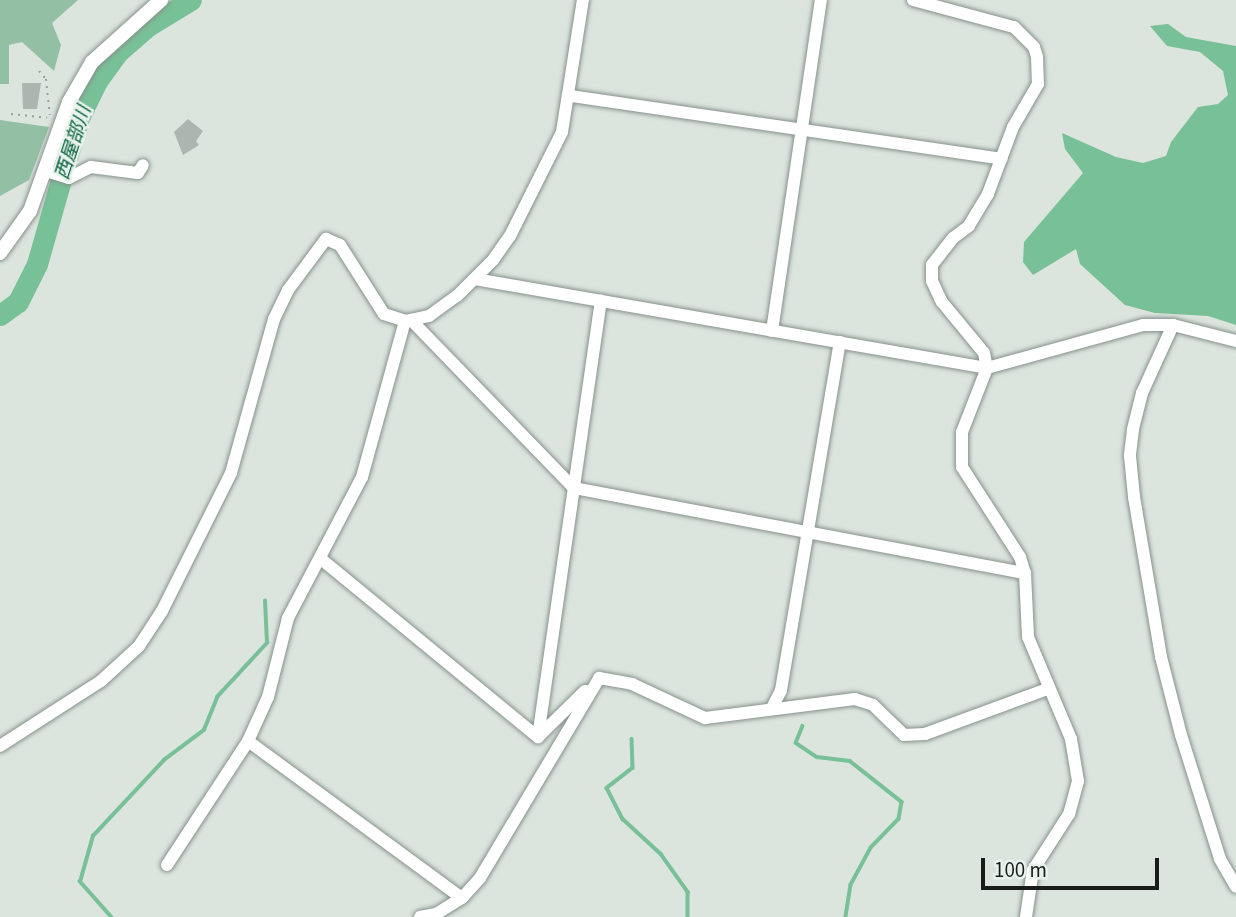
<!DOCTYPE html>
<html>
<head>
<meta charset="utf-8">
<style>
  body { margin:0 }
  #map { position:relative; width:1236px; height:917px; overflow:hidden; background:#dbe5de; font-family:"Source Sans 3","Noto Sans JP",sans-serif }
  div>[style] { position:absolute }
  .green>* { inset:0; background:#93c0a4 }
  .water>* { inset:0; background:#78c097 }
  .stream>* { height:3.5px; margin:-1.75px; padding:0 1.75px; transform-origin:1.75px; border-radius:1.75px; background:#78c097 }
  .river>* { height:21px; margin:-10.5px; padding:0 10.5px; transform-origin:10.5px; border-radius:10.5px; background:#78c097 }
  .building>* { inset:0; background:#acb6b0 }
  .path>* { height:2px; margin-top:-1px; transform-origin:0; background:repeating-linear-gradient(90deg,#98a09b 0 2px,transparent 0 7px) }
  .roads { filter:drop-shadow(0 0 2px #87918b) drop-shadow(0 0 2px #87918b) }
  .minor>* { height:12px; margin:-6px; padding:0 6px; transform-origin:6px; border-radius:6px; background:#fff }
  .major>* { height:14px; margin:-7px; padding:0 7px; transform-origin:7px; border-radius:7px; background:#fff }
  span { translate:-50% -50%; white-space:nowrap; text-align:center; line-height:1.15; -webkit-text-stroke:5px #e8f2ec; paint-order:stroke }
  .water-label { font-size:19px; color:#09633d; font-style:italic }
  .scale { position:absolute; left:981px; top:858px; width:178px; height:32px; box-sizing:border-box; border:4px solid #191d1a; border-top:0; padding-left:9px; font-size:21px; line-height:24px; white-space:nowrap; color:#191d1a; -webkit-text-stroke:5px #e8f2ec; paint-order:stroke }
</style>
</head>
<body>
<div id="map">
  <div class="green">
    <div style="clip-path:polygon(0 0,78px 0,52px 23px,61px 45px,54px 71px,22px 42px,9px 45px,9px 84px,0 84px)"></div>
    <div style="clip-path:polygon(0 120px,49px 127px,29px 180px,0 196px)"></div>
  </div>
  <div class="water">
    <div style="clip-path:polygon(1168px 24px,1186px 37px,1236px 46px,1236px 325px,1208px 316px,1155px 313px,1125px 305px,1080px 264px,1076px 249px,1033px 275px,1023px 262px,1024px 242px,1083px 173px,1065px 149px,1062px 133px,1116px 157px,1143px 163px,1166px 156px,1171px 142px,1198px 107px,1218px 104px,1228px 95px,1223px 71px,1200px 52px,1167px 46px,1150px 26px)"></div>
  </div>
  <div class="stream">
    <div style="left:803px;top:726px;width:18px;rotate:112deg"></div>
    <div style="left:796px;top:743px;width:25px;rotate:34deg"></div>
    <div style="left:817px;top:757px;width:33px;rotate:7deg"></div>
    <div style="left:850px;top:761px;width:66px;rotate:38.3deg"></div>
    <div style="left:902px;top:802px;width:17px;rotate:100deg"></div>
    <div style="left:899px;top:819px;width:40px;rotate:134deg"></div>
    <div style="left:871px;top:848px;width:42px;rotate:118.4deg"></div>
    <div style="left:851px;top:885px;width:32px;rotate:99deg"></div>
    <div style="left:632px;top:739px;width:29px;rotate:88deg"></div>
    <div style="left:633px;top:768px;width:33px;rotate:142deg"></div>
    <div style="left:607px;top:788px;width:35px;rotate:63deg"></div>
    <div style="left:623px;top:819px;width:52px;rotate:42.6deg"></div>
    <div style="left:661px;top:854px;width:47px;rotate:54.6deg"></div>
    <div style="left:688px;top:892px;width:25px;rotate:90deg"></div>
    <div style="left:111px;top:917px;width:47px;rotate:-131.5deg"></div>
    <div style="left:80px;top:882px;width:48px;rotate:-74.2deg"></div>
    <div style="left:93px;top:836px;width:104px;rotate:-46.9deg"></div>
    <div style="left:164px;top:760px;width:50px;rotate:-36.9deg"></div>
    <div style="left:204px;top:730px;width:35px;rotate:-68deg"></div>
    <div style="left:217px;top:697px;width:74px;rotate:-47.2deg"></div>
    <div style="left:267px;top:643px;width:42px;rotate:-92.7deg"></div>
  </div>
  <div class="river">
    <div style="left:0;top:315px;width:22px;rotate:-36deg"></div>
    <div style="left:18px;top:302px;width:42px;rotate:-63.4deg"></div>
    <div style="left:37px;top:264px;width:150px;rotate:-74.1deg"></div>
    <div style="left:78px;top:120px;width:43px;rotate:-64deg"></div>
    <div style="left:97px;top:81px;width:36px;rotate:-54deg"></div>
    <div style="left:118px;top:52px;width:40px;rotate:-41deg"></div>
    <div style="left:148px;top:26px;width:50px;rotate:-31.2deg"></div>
  </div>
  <div class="building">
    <div style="clip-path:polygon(22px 83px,41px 83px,37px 109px,23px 109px)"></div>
    <div style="clip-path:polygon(188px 119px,203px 131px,196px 141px,199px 145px,183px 155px,174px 132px)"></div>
  </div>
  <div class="path">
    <div style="left:39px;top:71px;width:11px;rotate:49deg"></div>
    <div style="left:46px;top:79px;width:36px;rotate:84deg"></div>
    <div style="left:11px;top:114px;width:36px;rotate:6deg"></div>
  </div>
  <div class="roads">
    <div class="minor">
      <div style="left:913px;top:0;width:105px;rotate:15deg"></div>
      <div style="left:1014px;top:27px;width:28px;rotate:45deg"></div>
      <div style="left:1034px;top:47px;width:10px;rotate:73deg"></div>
      <div style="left:1037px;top:57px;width:27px;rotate:88deg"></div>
      <div style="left:1038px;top:84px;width:50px;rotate:120.2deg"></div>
      <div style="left:1013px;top:127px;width:72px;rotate:110.5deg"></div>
      <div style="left:988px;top:194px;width:37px;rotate:121deg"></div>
      <div style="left:969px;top:226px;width:20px;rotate:143deg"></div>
      <div style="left:953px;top:238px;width:34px;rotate:128deg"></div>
      <div style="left:932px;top:265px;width:16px;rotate:90deg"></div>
      <div style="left:932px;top:281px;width:23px;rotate:65deg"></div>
      <div style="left:942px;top:302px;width:66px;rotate:50.5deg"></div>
      <div style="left:984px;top:353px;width:15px;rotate:79deg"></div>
      <div style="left:987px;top:368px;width:69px;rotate:111.3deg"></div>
      <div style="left:962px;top:432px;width:35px;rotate:90deg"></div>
      <div style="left:962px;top:467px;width:107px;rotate:57.2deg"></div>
      <div style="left:1020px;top:557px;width:17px;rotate:73deg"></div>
      <div style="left:1025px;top:573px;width:64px;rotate:87.3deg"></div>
      <div style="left:1028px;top:637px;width:111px;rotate:67.1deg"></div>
      <div style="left:1071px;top:739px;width:43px;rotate:80.5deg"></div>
      <div style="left:1078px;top:781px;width:34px;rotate:105deg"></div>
      <div style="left:1069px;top:814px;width:67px;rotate:122.7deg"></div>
      <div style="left:1033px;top:870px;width:48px;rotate:98.5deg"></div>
      <div style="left:571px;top:96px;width:435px;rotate:8.3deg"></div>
      <div style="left:46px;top:171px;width:24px;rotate:17deg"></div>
      <div style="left:69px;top:178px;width:25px;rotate:-27deg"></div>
      <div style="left:91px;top:167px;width:47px;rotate:7.3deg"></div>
      <div style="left:138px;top:173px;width:9px;rotate:-58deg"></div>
      <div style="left:475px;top:279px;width:520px;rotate:9.86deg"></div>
      <div style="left:987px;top:368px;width:162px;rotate:-15.4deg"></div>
      <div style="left:1143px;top:325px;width:30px"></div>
      <div style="left:1173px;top:325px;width:65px;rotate:14.3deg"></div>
      <div style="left:411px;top:320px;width:234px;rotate:45.9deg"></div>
      <div style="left:574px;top:488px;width:459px;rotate:10.7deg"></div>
      <div style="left:1173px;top:325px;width:75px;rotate:114.5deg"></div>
      <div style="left:1142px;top:393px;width:38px;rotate:104deg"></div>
      <div style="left:1133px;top:430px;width:26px;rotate:97deg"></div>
      <div style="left:1130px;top:456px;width:41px;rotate:84.4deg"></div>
      <div style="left:1134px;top:497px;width:162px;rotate:80.4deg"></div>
      <div style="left:1161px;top:657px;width:81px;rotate:75.6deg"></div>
      <div style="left:1181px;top:735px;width:130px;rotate:72.5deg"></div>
      <div style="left:1220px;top:859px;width:32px;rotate:60deg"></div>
      <div style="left:772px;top:331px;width:335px;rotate:-81.6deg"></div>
      <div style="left:321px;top:559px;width:281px;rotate:39.4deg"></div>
      <div style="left:599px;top:678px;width:34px;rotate:10deg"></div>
      <div style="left:632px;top:684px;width:81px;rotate:25deg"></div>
      <div style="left:705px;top:718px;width:151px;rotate:-7.2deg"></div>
      <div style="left:855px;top:699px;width:19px;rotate:18deg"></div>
      <div style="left:873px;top:705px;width:43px;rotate:44.1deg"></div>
      <div style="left:904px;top:735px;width:21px;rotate:-3deg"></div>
      <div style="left:925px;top:734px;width:130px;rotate:-20.2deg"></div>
      <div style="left:773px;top:706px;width:18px;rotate:-63deg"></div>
      <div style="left:781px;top:690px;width:353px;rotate:-80.4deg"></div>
      <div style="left:538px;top:737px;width:441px;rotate:-81.8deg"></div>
      <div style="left:538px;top:737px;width:66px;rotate:-44.4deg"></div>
      <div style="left:248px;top:741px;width:265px;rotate:36.3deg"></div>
      <div style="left:0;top:746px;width:120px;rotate:-32.8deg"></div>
      <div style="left:101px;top:681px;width:52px;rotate:-42.6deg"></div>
      <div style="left:139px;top:646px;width:42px;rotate:-56.7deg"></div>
      <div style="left:162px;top:611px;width:154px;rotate:-63.4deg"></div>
      <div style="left:231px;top:473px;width:160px;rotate:-74.4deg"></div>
      <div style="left:274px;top:319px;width:32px;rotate:-64deg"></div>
      <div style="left:288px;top:290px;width:64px;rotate:-53.3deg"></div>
      <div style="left:326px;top:239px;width:15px;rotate:23deg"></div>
      <div style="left:340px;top:245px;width:82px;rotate:57.5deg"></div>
      <div style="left:384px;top:314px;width:22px;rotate:18deg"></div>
      <div style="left:405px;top:321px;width:25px;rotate:-12deg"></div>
      <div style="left:429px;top:316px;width:34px;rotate:-36deg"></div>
      <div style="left:457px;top:296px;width:51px;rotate:-45deg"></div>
      <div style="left:493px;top:260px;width:29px;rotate:-55deg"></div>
      <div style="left:510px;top:236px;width:116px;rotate:-63.4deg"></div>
      <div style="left:562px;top:132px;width:134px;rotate:-81deg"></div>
      <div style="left:167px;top:865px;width:148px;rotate:-56.8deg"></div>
      <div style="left:248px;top:741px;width:48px;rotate:-65.6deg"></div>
      <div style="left:268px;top:697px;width:81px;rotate:-75.8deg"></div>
      <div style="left:288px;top:618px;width:159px;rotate:-62.3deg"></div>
      <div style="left:362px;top:477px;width:162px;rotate:-74.6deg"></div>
      <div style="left:420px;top:917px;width:16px;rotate:-11deg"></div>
      <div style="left:436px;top:914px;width:31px;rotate:-32deg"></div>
      <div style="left:462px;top:898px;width:27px;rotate:-48deg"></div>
      <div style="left:480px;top:878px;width:233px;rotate:-59.2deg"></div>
    </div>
    <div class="major">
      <div style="left:0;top:253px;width:52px;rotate:-54.5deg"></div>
      <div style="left:30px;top:211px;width:116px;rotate:-70.3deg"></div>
      <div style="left:69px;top:102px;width:46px;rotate:-60.1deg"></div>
      <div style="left:92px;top:62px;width:93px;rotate:-41.9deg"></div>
    </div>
  </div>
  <div class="water-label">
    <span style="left:74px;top:143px;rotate:-72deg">西屋部川</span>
  </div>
  <div class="scale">100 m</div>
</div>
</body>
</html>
